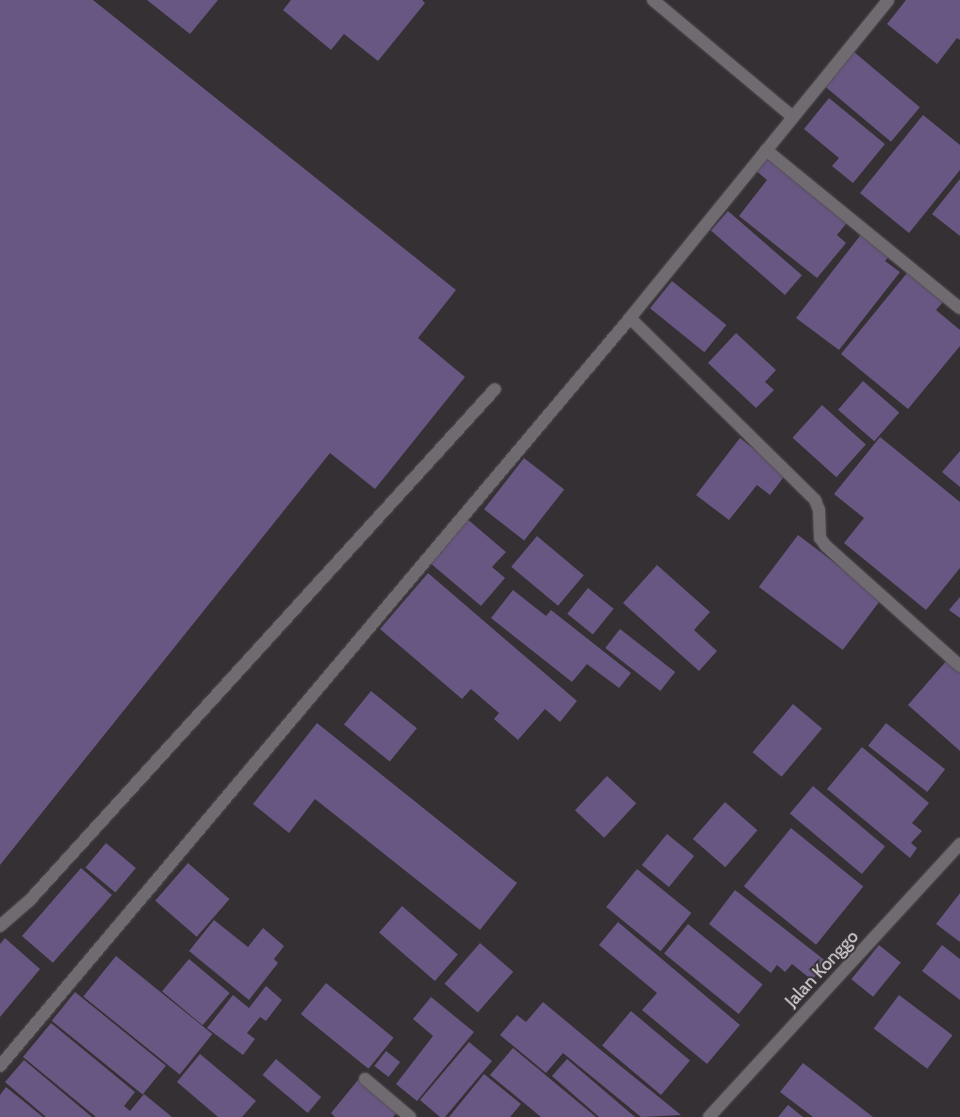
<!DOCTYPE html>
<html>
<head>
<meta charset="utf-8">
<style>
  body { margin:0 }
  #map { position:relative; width:960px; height:1117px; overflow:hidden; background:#353034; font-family:Cabin,sans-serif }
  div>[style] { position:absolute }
  .building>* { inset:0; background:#685782; transform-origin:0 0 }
  .roads { filter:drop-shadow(0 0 1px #524e52) drop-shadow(0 0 1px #524e52) }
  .service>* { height:12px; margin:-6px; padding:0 6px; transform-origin:6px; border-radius:6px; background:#706b70 }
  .minor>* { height:12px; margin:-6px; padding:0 6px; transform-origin:6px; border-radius:6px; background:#706b70 }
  span { translate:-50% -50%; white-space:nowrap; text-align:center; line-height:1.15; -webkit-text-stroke:4px #353034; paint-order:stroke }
  .street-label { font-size:18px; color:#dedadd }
</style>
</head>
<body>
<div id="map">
  <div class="building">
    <div style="clip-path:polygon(0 0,93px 0,456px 290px,418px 338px,465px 377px,375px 489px,330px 453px,0 865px)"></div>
    <div style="clip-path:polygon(147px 0,218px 0,190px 34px)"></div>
    <div style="clip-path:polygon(291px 0,422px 0,425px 3px,378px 61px,344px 34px,331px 50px,283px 10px)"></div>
    <div style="clip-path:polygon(906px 0,960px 0,960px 40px,957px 38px,937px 64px,887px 24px)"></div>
    <div style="left:854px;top:52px;width:86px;height:45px;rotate:40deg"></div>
    <div style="clip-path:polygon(829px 98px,885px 144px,853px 183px,832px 166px,839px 158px,804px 129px)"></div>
    <div style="clip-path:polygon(923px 115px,960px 145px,960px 170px,909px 233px,860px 193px)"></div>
    <div style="clip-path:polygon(766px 154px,849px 220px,837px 235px,846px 243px,817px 278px,739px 216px,767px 180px,754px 169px)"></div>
    <div style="clip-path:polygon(960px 179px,960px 236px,932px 214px)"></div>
    <div style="left:728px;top:211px;width:98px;height:26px;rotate:41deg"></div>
    <div style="clip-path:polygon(863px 232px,891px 254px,885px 261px,900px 272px,839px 350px,796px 318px)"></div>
    <div style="clip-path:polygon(907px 273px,943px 302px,936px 310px,960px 330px,960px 346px,908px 409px,841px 354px)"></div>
    <div style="left:672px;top:281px;width:70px;height:35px;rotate:39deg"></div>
    <div style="clip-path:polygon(736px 333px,776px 370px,765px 382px,774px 390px,756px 408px,708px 363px)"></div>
    <div style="left:863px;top:381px;width:48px;height:38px;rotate:41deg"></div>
    <div style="left:822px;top:405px;width:59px;height:44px;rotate:42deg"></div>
    <div style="clip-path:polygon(880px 437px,960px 502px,960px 568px,926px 610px,844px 543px,864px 518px,834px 494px)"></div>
    <div style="clip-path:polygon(740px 438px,786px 474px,770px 495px,757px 485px,729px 520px,696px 495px)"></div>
    <div style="clip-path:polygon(960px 451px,960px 487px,942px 472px)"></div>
    <div style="left:524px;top:458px;width:51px;height:65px;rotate:38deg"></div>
    <div style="clip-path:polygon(466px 518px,506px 552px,492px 567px,505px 578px,481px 606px,429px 562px)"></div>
    <div style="left:798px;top:535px;width:105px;height:65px;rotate:37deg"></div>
    <div style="left:537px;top:536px;width:61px;height:40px;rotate:40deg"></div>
    <div style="clip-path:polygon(657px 565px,710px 612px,694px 630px,717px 651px,699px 671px,623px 603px)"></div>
    <div style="clip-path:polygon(428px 573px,577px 701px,560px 722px,545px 709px,518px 740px,494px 719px,499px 713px,471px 689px,462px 699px,380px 629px)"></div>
    <div style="left:588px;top:588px;width:33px;height:33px;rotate:39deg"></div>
    <div style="clip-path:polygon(513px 590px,546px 616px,551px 610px,631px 673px,619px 688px,587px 664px,572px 682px,491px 618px)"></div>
    <div style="clip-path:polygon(960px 597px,960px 618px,949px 610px)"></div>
    <div style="left:620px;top:629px;width:70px;height:24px;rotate:38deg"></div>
    <div style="clip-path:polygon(948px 659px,960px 670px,960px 751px,908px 705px)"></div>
    <div style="left:371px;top:691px;width:59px;height:43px;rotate:39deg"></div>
    <div style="left:793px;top:704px;width:38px;height:63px;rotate:40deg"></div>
    <div style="clip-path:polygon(317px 723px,517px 883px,480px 930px,315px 799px,289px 833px,253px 804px)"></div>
    <div style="left:886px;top:723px;width:75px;height:29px;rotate:38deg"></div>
    <div style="clip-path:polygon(862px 747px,929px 803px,912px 823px,922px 831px,911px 843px,917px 848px,910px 858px,827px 789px)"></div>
    <div style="left:607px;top:776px;width:40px;height:47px;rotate:43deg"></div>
    <div style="left:813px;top:786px;width:94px;height:36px;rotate:40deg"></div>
    <div style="left:725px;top:802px;width:43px;height:49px;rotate:41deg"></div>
    <div style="left:791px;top:828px;width:93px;height:75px;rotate:39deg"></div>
    <div style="left:667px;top:834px;width:35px;height:40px;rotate:39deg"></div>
    <div style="left:106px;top:843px;width:39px;height:32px;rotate:40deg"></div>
    <div style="left:188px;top:863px;width:55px;height:50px;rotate:41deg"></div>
    <div style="left:81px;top:868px;width:41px;height:90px;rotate:41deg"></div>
    <div style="left:637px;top:869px;width:70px;height:49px;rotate:39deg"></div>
    <div style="clip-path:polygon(735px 890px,827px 962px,812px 980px,792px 964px,785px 972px,777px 965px,771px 973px,709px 924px)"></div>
    <div style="clip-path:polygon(960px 893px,960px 942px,936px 924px)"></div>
    <div style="left:402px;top:906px;width:74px;height:35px;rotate:41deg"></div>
    <div style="clip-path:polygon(214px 920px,248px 947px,263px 928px,284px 946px,274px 959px,278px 963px,249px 1000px,189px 951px)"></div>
    <div style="clip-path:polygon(618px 922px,740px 1025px,707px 1064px,642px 1010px,657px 993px,599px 945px)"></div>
    <div style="left:688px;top:924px;width:96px;height:38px;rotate:39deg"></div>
    <div style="clip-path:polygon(5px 938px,40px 969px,0 1017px,0 944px)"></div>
    <div style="left:480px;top:943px;width:44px;height:54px;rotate:41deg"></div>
    <div style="left:879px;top:945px;width:28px;height:44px;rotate:39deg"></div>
    <div style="clip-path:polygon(942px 945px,960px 959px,960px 1000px,922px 971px)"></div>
    <div style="left:116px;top:956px;width:124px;height:52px;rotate:39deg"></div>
    <div style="left:189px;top:959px;width:53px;height:42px;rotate:40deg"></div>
    <div style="left:326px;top:983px;width:87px;height:40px;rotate:39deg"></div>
    <div style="clip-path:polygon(266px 986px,282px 1000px,266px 1021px,260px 1017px,247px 1033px,255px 1039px,243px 1055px,207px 1028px,233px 995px,249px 1008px)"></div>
    <div style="left:75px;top:992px;width:117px;height:37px;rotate:39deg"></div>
    <div style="left:899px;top:995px;width:67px;height:42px;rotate:37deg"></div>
    <div style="clip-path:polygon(431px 997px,474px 1032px,417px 1101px,396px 1084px,433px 1036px,413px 1019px)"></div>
    <div style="clip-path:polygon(543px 1002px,602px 1051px,681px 1115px,641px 1117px,563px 1053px,546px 1073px,500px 1035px,517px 1015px,526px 1022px)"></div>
    <div style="left:631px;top:1011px;width:77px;height:45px;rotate:40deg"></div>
    <div style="clip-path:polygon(51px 1023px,135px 1092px,124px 1106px,130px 1111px,144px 1094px,172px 1117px,96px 1117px,23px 1057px)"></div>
    <div style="clip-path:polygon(469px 1042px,492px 1061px,445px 1117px,440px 1117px,420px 1100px)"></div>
    <div style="clip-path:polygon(513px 1048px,596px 1117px,541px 1117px,490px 1075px)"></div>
    <div style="left:386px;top:1051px;width:18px;height:19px;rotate:38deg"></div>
    <div style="clip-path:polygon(200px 1054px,256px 1101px,242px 1117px,218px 1117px,177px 1082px)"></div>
    <div style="left:276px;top:1059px;width:59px;height:21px;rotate:40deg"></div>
    <div style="clip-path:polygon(567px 1059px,635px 1117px,599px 1117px,552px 1076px)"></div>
    <div style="clip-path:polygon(24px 1060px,92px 1117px,46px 1117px,5px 1082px)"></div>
    <div style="clip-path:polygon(803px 1063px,873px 1117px,813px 1117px,780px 1092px)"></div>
    <div style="clip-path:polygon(484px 1074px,521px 1104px,510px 1117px,449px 1117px)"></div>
    <div style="clip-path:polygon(358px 1080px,397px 1112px,393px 1117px,335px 1117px,331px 1113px)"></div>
    <div style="clip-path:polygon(6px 1087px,43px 1117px,0 1117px,0 1095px)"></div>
    <div style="clip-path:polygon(788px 1105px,803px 1117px,778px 1117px)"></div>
  </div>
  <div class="roads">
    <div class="service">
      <div style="left:0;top:926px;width:38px;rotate:-41deg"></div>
      <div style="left:29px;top:901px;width:692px;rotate:-47.69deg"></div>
    </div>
    <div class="minor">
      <div style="left:653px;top:0;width:182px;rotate:39.9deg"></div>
      <div style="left:766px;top:150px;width:250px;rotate:39.2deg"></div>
      <div style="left:630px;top:318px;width:260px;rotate:44.5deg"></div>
      <div style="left:815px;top:500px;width:11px;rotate:68deg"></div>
      <div style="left:819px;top:510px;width:28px;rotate:88deg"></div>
      <div style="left:820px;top:538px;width:10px;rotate:53deg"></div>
      <div style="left:826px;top:546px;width:180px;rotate:41.8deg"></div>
      <div style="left:0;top:1066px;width:978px;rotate:-49.89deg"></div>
      <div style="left:630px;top:318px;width:409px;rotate:-50.9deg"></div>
      <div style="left:365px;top:1079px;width:59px;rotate:40.2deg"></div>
      <div style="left:709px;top:1117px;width:371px;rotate:-47.4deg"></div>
    </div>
  </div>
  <div class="street-label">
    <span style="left:822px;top:969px;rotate:-47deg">Jalan Konggo</span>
  </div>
</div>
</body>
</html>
